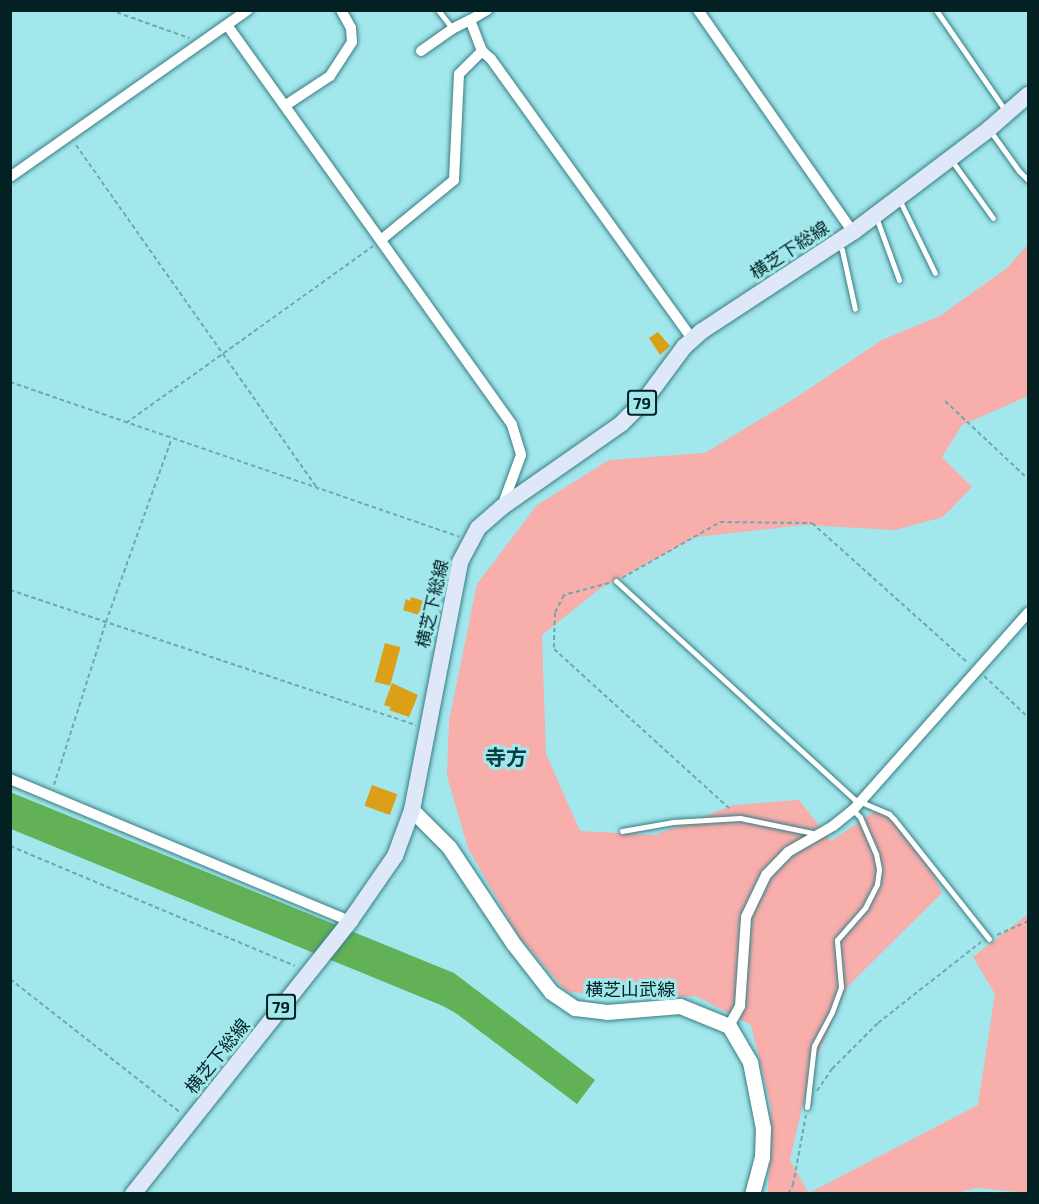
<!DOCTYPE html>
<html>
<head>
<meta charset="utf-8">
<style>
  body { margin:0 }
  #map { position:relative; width:1039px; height:1204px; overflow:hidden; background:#a1e7ec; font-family:"Exo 2","Noto Sans JP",sans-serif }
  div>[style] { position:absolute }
  .green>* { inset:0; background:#f8aeab }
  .water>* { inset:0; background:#62b156 }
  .building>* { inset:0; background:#dba017; transform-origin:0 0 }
  .path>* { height:2px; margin-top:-1px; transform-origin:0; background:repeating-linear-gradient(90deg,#6fa9ad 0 4.5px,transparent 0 7.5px) }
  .roads { filter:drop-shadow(0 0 2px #387d82) drop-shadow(0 0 2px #387d82) }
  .lane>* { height:5px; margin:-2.5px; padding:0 2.5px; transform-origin:2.5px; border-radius:2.5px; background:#fff }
  .street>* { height:10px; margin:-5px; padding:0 5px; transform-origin:5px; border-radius:5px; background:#fff }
  .secondary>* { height:15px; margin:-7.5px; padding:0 7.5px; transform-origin:7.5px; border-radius:7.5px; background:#fff }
  .primary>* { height:16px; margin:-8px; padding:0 8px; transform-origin:8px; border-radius:8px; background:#dee8f8 }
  span { translate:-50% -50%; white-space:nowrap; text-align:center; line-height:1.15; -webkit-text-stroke:6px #a1e7ec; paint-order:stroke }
  .shield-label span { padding:2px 4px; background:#a1e7ec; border:2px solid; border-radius:4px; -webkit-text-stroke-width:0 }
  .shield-label { font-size:16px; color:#032123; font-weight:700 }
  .street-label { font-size:18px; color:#032123 }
  .quarter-label { font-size:21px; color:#054144; font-weight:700 }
  .frame { position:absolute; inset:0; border:12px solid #032123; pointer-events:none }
</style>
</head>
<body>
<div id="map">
  <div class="green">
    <div style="clip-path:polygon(1028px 244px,1028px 396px,962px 425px,942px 457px,972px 487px,943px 517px,895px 530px,804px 525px,696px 537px,598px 590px,542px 635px,546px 754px,580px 831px,655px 835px,734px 805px,799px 800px,831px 841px,881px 807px,925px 853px,942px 893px,847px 987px,810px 1073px,790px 1160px,809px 1193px,978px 1105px,995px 994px,973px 957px,1028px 914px,1028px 1193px,977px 1188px,951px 1194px,768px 1193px,771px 1107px,751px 1025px,696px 996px,622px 999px,566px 991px,518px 935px,468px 848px,447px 776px,449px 721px,477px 584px,537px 505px,609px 460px,705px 453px,797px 397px,882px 340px,940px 316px,1007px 268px)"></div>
  </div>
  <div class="water">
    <div style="clip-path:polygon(10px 792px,454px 973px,595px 1080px,577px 1104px,457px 1014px,443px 1006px,11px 829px)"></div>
  </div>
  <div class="building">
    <div style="clip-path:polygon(658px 332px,670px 346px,660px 355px,649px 338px)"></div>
    <div style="clip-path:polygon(411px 597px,427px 602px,422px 616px,403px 610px,406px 599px,410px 601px)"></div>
    <div style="left:385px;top:643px;width:16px;height:40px;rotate:15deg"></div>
    <div style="clip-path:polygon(392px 683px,418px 695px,409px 717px,389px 710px,391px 707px,384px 705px)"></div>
    <div style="left:372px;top:785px;width:27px;height:22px;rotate:20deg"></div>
  </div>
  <div class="path">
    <div style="left:110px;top:10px;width:84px;rotate:19.5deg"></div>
    <div style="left:76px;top:145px;width:421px;rotate:54.9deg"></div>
    <div style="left:10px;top:382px;width:475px;rotate:19deg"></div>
    <div style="left:945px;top:401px;width:114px;rotate:43.2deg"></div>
    <div style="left:126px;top:423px;width:304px;rotate:-35.6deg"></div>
    <div style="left:622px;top:578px;width:113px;rotate:-29.7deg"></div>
    <div style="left:720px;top:522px;width:92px;rotate:0.6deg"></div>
    <div style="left:812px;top:523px;width:210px;rotate:41.9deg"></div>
    <div style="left:609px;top:583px;width:47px;rotate:165.1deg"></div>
    <div style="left:564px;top:595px;width:20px;rotate:117deg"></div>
    <div style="left:555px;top:613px;width:36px;rotate:92deg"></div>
    <div style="left:554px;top:649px;width:239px;rotate:42.3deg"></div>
    <div style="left:10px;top:590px;width:428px;rotate:18.4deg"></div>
    <div style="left:984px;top:676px;width:60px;rotate:43deg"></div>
    <div style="left:54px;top:785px;width:171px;rotate:-72.3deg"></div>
    <div style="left:106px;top:622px;width:195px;rotate:-70.3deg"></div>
    <div style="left:10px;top:846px;width:309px;rotate:22.8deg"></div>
    <div style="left:997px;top:935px;width:34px;rotate:-24deg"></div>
    <div style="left:10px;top:979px;width:217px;rotate:38.1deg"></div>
    <div style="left:817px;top:1091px;width:27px;rotate:-56deg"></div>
    <div style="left:832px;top:1069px;width:65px;rotate:-45deg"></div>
    <div style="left:878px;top:1023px;width:131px;rotate:-38.2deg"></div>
    <div style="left:788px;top:1194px;width:10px;rotate:-61deg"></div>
    <div style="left:793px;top:1185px;width:71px;rotate:-79.5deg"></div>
  </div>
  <div class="roads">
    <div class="lane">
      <div style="left:438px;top:10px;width:23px;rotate:52deg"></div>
      <div style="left:936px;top:10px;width:121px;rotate:55.4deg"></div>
      <div style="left:991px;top:132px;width:48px;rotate:54.3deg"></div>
      <div style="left:1019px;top:171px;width:13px;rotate:45deg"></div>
      <div style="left:952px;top:161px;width:70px;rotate:54.3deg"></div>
      <div style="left:899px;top:199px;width:82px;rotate:64.1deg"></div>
      <div style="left:876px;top:217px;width:67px;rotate:69.9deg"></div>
      <div style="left:838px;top:244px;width:7px;rotate:56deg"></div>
      <div style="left:842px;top:250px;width:60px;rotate:77.6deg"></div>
      <div style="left:616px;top:581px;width:323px;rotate:42.5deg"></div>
      <div style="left:854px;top:799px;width:38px;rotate:23deg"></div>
      <div style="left:889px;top:814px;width:7px;rotate:45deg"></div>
      <div style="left:894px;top:819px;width:153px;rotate:51.6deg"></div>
      <div style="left:622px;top:831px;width:52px;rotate:-10deg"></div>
      <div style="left:673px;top:822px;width:67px;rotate:-3.4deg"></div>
      <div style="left:740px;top:818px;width:80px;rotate:11.6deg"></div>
      <div style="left:807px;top:1107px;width:61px;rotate:-83.5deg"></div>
      <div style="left:814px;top:1046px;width:38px;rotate:-62deg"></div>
      <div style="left:832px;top:1012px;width:27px;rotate:-70deg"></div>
      <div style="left:841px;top:987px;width:47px;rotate:-94.9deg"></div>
      <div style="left:837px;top:940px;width:43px;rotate:-48.8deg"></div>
      <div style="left:865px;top:908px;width:27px;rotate:-63deg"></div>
      <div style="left:877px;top:884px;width:15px;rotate:-82deg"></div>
      <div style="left:879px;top:869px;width:15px;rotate:-101deg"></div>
      <div style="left:876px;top:854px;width:40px;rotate:-113.4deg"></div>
      <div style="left:860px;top:817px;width:10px;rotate:-135deg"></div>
    </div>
    <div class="street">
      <div style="left:698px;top:10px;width:271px;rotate:55.1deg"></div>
      <div style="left:227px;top:25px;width:491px;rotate:54.5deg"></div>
      <div style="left:512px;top:425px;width:31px;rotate:73deg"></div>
      <div style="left:521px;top:455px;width:52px;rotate:110.2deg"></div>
      <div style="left:421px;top:51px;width:38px;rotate:-35deg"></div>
      <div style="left:452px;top:29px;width:20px;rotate:-27deg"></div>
      <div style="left:482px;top:51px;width:12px;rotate:42deg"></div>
      <div style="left:491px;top:59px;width:345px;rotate:54.3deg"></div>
      <div style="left:286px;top:105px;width:53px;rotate:-33.4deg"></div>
      <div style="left:330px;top:76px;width:40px;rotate:-57.1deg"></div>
      <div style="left:352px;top:42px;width:14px;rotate:-94deg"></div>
      <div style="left:351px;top:28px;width:21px;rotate:-119deg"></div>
      <div style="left:10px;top:177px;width:291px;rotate:-35.1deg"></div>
      <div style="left:382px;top:239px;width:93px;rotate:-39.3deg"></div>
      <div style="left:454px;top:180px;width:106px;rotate:-87.3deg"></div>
      <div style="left:459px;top:74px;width:33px;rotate:-45deg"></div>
      <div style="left:482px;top:51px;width:33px;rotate:-111deg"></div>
      <div style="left:470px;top:20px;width:20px;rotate:-30deg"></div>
      <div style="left:10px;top:779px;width:368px;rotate:22.7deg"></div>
      <div style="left:729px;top:1026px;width:23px;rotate:-61deg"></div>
      <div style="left:740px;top:1006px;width:89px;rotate:-86.1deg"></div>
      <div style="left:746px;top:917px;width:47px;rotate:-64.5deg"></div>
      <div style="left:766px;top:875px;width:32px;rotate:-46deg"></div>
      <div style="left:788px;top:852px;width:52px;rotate:-30deg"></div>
      <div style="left:833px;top:826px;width:26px;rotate:-39deg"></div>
      <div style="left:853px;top:810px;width:264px;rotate:-48.4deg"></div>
    </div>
    <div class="secondary">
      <div style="left:412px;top:810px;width:52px;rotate:45deg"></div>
      <div style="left:449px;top:847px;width:114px;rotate:56.4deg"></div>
      <div style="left:512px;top:942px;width:63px;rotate:52deg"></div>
      <div style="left:551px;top:992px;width:29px;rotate:34deg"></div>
      <div style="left:575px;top:1008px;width:32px;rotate:7deg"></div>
      <div style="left:607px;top:1012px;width:73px;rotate:-4.7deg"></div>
      <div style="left:680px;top:1006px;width:53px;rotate:22.2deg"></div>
      <div style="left:729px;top:1026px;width:42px;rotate:59.7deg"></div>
      <div style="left:750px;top:1062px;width:67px;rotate:78.9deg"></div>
      <div style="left:763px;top:1128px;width:29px;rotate:92deg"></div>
      <div style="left:762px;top:1157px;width:38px;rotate:105deg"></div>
    </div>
    <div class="primary">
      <div style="left:133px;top:1194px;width:349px;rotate:-51.5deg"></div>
      <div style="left:350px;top:921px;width:79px;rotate:-55.3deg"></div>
      <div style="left:395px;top:856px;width:49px;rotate:-69.7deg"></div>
      <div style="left:412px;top:810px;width:253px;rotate:-79deg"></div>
      <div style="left:460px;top:562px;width:38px;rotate:-62deg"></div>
      <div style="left:478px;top:528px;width:32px;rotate:-41deg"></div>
      <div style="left:502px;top:507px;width:145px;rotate:-34.9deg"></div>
      <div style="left:621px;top:424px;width:33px;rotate:-45deg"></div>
      <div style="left:644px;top:401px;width:67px;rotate:-53.5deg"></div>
      <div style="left:684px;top:347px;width:24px;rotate:-42deg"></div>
      <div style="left:702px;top:331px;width:181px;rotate:-33.3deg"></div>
      <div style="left:853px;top:232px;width:171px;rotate:-37.1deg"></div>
      <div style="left:989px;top:129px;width:52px;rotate:-41.1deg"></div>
    </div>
  </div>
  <div class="shield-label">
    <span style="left:642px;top:403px">79</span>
    <span style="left:281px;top:1007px">79</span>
  </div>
  <div class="street-label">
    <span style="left:789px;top:250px;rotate:-33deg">横芝下総線</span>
    <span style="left:432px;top:604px;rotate:-77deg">横芝下総線</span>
    <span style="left:630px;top:989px">横芝山武線</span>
    <span style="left:217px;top:1056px;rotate:-51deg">横芝下総線</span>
  </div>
  <div class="quarter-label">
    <span style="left:506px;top:757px">寺方</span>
  </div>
  <div class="frame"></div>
</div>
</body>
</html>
